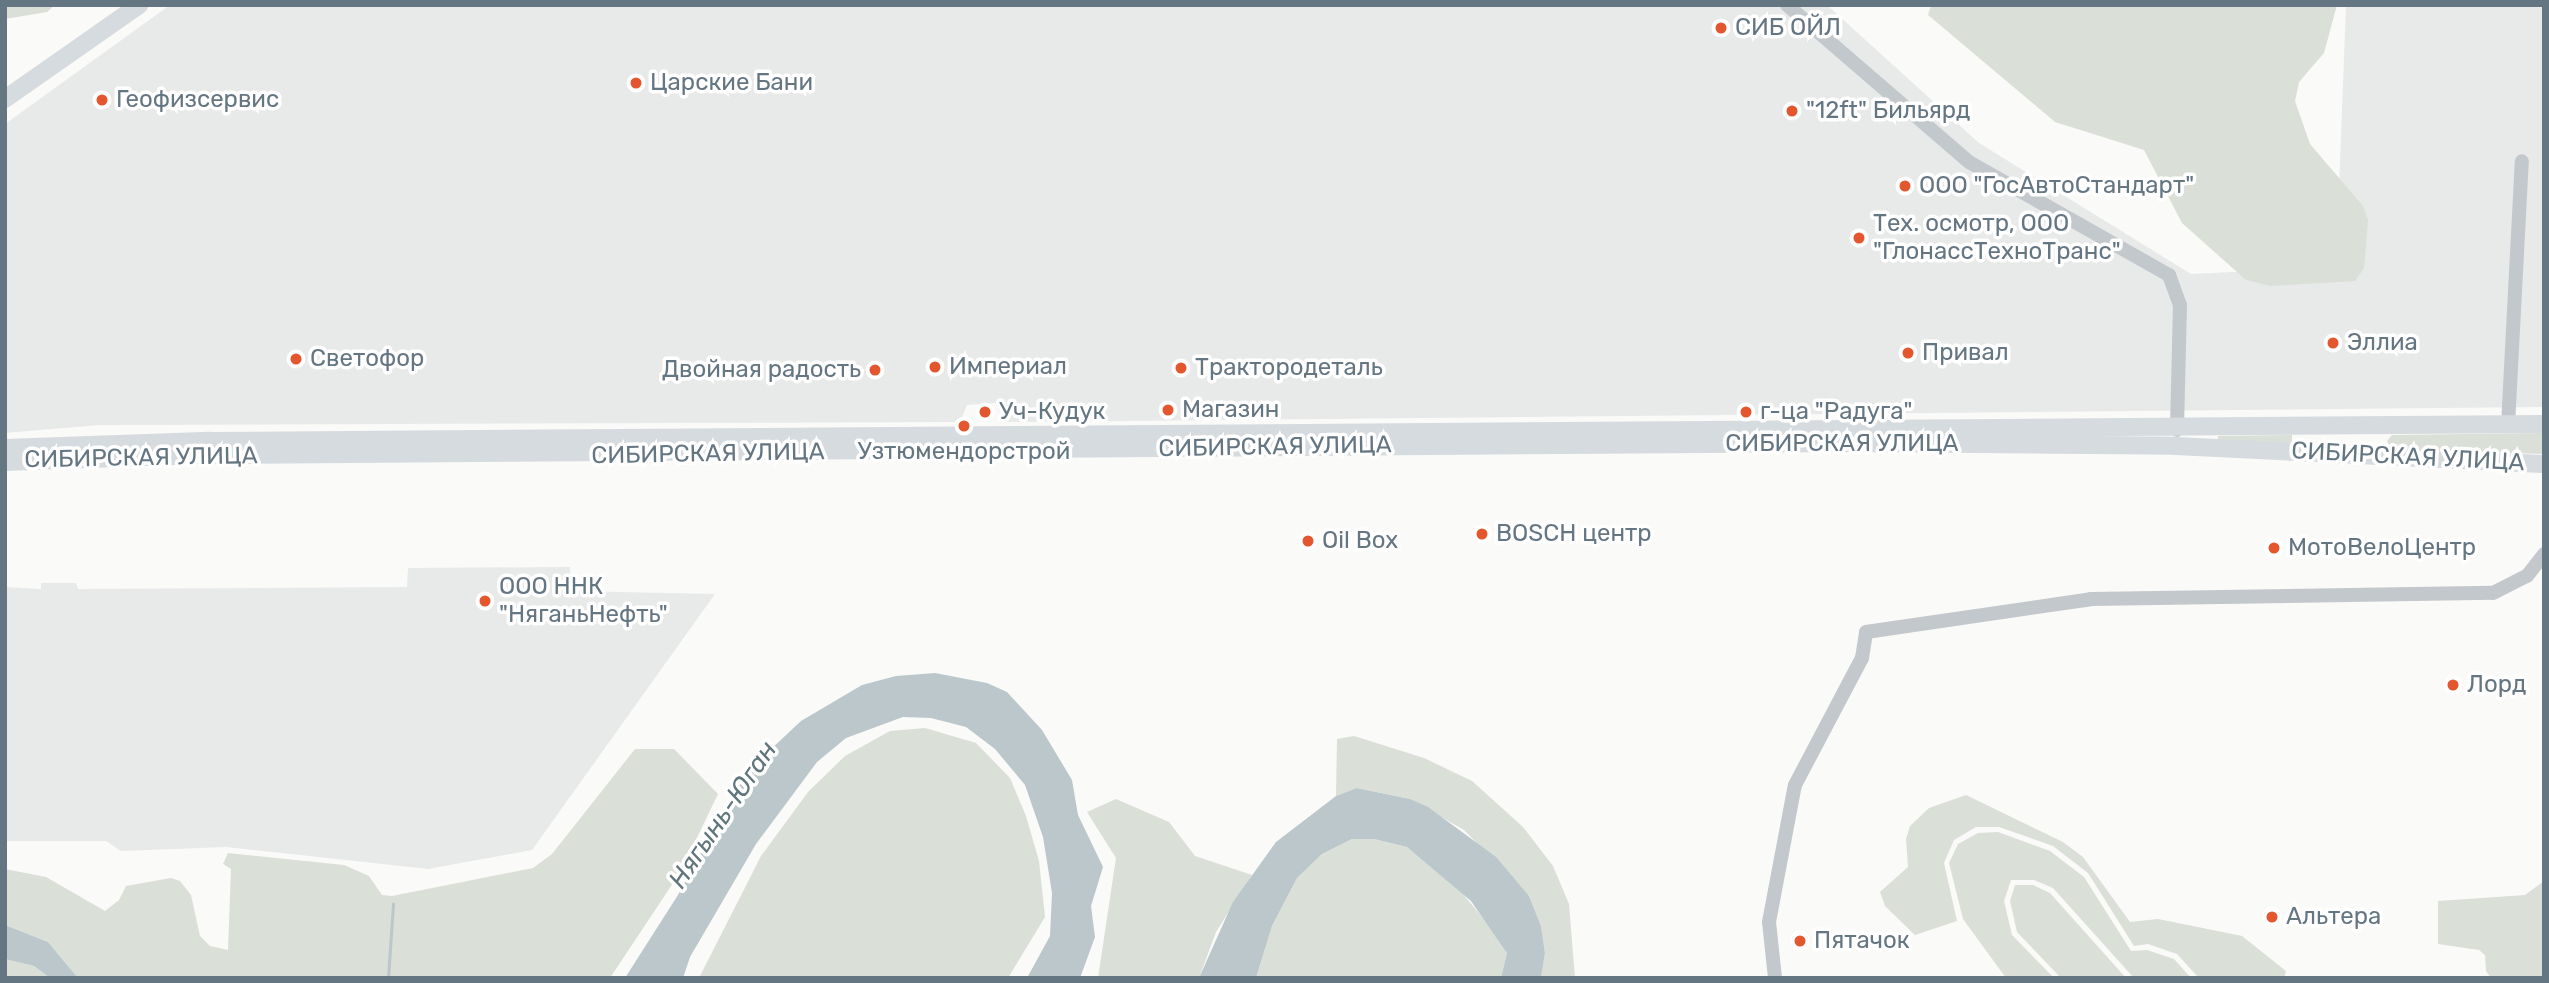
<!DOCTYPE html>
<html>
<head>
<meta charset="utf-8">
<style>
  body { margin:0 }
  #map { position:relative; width:2549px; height:983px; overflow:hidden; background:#fafaf8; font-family:Rubik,sans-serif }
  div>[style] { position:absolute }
  .built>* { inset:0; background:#e8e9e9 }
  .green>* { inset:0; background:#dadfd7 }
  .water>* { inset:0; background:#bbc7cb }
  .stream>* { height:2.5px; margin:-1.25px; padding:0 1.25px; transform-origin:1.25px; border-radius:1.25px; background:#bbc7cb }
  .minor>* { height:14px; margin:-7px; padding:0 7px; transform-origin:7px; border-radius:7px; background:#c3c8cc }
  .major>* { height:18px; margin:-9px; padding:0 9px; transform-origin:9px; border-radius:9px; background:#d6dbdf }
  .dots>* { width:19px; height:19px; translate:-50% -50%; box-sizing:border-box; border:4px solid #fff; border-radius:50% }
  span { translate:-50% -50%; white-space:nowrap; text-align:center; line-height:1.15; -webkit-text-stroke:7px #fff; paint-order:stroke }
  .poi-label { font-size:24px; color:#657683 }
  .left { translate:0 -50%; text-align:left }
  .right { translate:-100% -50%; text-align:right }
  .street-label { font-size:24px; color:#657683 }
  .water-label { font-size:26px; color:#60757c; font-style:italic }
  .frame { position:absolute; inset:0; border:7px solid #657683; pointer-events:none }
</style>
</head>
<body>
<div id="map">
  <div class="built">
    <div style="clip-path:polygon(170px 5px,1827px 5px,1979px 143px,2191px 274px,2336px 267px,2346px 5px,2544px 5px,2544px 407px,1005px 422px,995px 403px,967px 405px,960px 422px,99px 425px,5px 433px,5px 124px)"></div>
    <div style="clip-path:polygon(570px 567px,571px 591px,715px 594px,532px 850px,428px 869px,226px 847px,121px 851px,106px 841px,5px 841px,5px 587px,41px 589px,41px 583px,76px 583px,78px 589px,407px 587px,408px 568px)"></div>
  </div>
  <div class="green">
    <div style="clip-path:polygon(5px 5px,55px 5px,47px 12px,5px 19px)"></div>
    <div style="clip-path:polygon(1931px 5px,2337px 5px,2324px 53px,2299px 82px,2295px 101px,2310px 144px,2363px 206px,2368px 220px,2364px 268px,2355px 281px,2271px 286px,2246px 280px,2182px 223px,2144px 150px,2055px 122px,1928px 15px)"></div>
    <div style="clip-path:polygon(2544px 433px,2544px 454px,2391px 449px,2387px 441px,2392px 435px)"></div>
    <div style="clip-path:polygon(2292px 435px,2292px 445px,2218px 440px,2218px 436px)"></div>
    <div style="clip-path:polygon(925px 728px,976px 743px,1010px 778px,1026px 816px,1039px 861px,1045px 917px,1008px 978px,699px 978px,761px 856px,808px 792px,845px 756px,890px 731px)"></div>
    <div style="clip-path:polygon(1354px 736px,1424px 758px,1472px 781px,1523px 827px,1553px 866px,1569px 904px,1575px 978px,1541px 978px,1545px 953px,1541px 926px,1529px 896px,1464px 830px,1410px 799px,1358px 788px,1336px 796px,1337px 739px)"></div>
    <div style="clip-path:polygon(635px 749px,674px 749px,718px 794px,681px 871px,610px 978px,78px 978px,48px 942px,5px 925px,5px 869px,46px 877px,105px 911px,119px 900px,126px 886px,171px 878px,180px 881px,191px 895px,200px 936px,210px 946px,228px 950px,231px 869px,223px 864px,228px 853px,344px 865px,369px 876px,382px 895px,392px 896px,533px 868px,552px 854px)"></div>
    <div style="clip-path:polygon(1966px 795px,2063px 842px,2083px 857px,2130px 922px,2158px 919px,2242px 936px,2286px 971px,2284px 978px,2199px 978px,2177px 954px,2148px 944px,2134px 946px,2088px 873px,2053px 846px,1999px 827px,1976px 827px,1954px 840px,1944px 863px,1957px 921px,1915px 935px,1885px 906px,1880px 892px,1908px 867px,1906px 839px,1910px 826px,1929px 808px)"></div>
    <div style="clip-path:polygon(1116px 799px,1169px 822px,1195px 856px,1252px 875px,1216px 932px,1199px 978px,1098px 978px,1116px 858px,1087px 812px)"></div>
    <div style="clip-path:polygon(1998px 832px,2050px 851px,2084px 877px,2131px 951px,2147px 950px,2174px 959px,2191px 978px,2134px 978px,2053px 888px,2034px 880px,2011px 880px,2004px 901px,2012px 935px,2054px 978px,2006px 978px,1963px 919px,1949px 863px,1958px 844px,1978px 833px)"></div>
    <div style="clip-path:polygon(1352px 839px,1374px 839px,1407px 847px,1451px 880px,1495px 932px,1507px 953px,1501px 978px,1256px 978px,1272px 926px,1297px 878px,1322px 854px)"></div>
    <div style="clip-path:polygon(2544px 881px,2544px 978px,2491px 978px,2486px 971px,2485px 955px,2479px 950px,2438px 944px,2438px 901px,2525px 895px)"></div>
    <div style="clip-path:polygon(2015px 885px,2033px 885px,2050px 893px,2126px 978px,2061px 978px,2017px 932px,2010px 901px)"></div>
    <div style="clip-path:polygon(5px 959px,34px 966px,50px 978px,5px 978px)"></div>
  </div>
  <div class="water">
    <div style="clip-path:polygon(935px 673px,987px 683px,1007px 692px,1042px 730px,1072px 780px,1078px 815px,1103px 867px,1091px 906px,1095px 937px,1080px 978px,1027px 978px,1050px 936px,1052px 893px,1043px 837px,1025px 785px,995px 749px,966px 727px,931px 718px,903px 717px,846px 738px,817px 762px,756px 844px,690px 957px,683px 978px,625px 978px,678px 895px,733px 793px,769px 751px,801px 721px,862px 685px,896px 676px)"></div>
    <div style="clip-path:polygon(1357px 788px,1410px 799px,1428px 807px,1496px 857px,1529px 896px,1541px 926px,1545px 953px,1541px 978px,1501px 978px,1507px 953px,1471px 901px,1407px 847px,1374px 839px,1352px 839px,1322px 854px,1297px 878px,1272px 926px,1256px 978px,1199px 978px,1233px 902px,1276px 842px,1336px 796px)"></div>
    <div style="clip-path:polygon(5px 925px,48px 942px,78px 978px,50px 978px,34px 966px,5px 959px)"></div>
  </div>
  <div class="stream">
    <div style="left:388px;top:978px;width:74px;rotate:-86.1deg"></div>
  </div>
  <div class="minor">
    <div style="left:1787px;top:5px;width:240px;rotate:40.8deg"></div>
    <div style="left:1969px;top:162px;width:230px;rotate:29.5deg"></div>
    <div style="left:2169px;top:275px;width:32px;rotate:70deg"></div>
    <div style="left:2180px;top:305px;width:125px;rotate:91.4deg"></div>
    <div style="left:2508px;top:425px;width:264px;rotate:-87deg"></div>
    <div style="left:1775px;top:978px;width:56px;rotate:-96.1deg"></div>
    <div style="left:1769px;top:922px;width:139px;rotate:-79.3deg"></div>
    <div style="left:1795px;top:785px;width:144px;rotate:-62.2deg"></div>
    <div style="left:1862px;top:658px;width:26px;rotate:-81deg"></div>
    <div style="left:1866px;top:632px;width:227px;rotate:-8.3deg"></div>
    <div style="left:2091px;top:599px;width:402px;rotate:-0.9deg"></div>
    <div style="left:2493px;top:593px;width:38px;rotate:-27deg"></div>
    <div style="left:2527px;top:576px;width:28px;rotate:-52deg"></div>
  </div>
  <div class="major">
    <div style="left:5px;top:99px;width:164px;rotate:-35deg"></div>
    <div style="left:5px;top:448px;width:205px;rotate:-2deg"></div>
    <div style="left:210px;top:441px;width:2334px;rotate:-0.42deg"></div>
    <div style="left:5px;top:462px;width:205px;rotate:-2deg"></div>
    <div style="left:210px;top:455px;width:1644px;rotate:-0.42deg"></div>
    <div style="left:1854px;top:443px;width:322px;rotate:0.5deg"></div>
    <div style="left:2176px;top:446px;width:368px;rotate:2.8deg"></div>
  </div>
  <div class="dots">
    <div style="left:1721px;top:28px;background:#e4572e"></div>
    <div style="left:636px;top:83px;background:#e4572e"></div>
    <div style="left:102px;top:100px;background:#e4572e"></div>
    <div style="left:1792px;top:111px;background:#e4572e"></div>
    <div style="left:1905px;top:186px;background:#e4572e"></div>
    <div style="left:1859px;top:238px;background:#e4572e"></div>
    <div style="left:2333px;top:343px;background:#e4572e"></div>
    <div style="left:1908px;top:353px;background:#e4572e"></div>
    <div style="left:296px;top:359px;background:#e4572e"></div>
    <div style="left:935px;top:367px;background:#e4572e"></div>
    <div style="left:1181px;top:368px;background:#e4572e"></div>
    <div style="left:875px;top:370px;background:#e4572e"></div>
    <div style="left:1168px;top:410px;background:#e4572e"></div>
    <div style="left:985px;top:412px;background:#e4572e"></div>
    <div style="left:1746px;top:412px;background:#e4572e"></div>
    <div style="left:964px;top:426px;background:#e4572e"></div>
    <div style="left:1482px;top:534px;background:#e4572e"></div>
    <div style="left:1308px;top:541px;background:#e4572e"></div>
    <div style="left:2274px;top:548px;background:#e4572e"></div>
    <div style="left:485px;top:601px;background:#e4572e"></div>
    <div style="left:2453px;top:685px;background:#e4572e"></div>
    <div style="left:2272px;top:917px;background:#e4572e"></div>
    <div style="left:1800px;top:941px;background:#e4572e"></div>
  </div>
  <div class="poi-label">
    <span class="left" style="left:1735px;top:28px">СИБ ОЙЛ</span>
    <span class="left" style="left:650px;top:83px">Царские Бани</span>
    <span class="left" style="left:116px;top:100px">Геофизсервис</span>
    <span class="left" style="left:1806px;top:111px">"12ft" Бильярд</span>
    <span class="left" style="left:1919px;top:186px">ООО "ГосАвтоСтандарт"</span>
    <span class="left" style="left:1873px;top:238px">Тех. осмотр, ООО<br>"ГлонассТехноТранс"</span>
    <span class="left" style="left:2347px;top:343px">Эллиа</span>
    <span class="left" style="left:1922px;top:353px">Привал</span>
    <span class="left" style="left:310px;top:359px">Светофор</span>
    <span class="left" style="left:949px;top:367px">Империал</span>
    <span class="left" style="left:1195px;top:368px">Трактородеталь</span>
    <span class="right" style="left:861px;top:370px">Двойная радость</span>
    <span class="left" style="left:1182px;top:410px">Магазин</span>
    <span class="left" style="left:999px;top:412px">Уч-Кудук</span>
    <span class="left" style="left:1760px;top:412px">г-ца "Радуга"</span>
    <span style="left:964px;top:452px">Узтюмендорстрой</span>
    <span class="left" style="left:1496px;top:534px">BOSCH центр</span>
    <span class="left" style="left:1322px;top:541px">Oil Box</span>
    <span class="left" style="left:2288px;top:548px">МотоВелоЦентр</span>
    <span class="left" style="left:499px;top:601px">ООО ННК<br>"НяганьНефть"</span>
    <span class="left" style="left:2467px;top:685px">Лорд</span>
    <span class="left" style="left:2286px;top:917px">Альтера</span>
    <span class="left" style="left:1814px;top:941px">Пятачок</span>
  </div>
  <div class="street-label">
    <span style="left:1842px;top:444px">СИБИРСКАЯ УЛИЦА</span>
    <span style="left:1275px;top:447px;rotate:-1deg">СИБИРСКАЯ УЛИЦА</span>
    <span style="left:708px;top:454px;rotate:-1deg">СИБИРСКАЯ УЛИЦА</span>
    <span style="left:2408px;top:457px;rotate:3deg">СИБИРСКАЯ УЛИЦА</span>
    <span style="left:141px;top:458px;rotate:-1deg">СИБИРСКАЯ УЛИЦА</span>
  </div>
  <div class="water-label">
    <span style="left:723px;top:815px;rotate:-56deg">Нягынь-Юган</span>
  </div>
  <div class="frame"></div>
</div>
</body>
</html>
